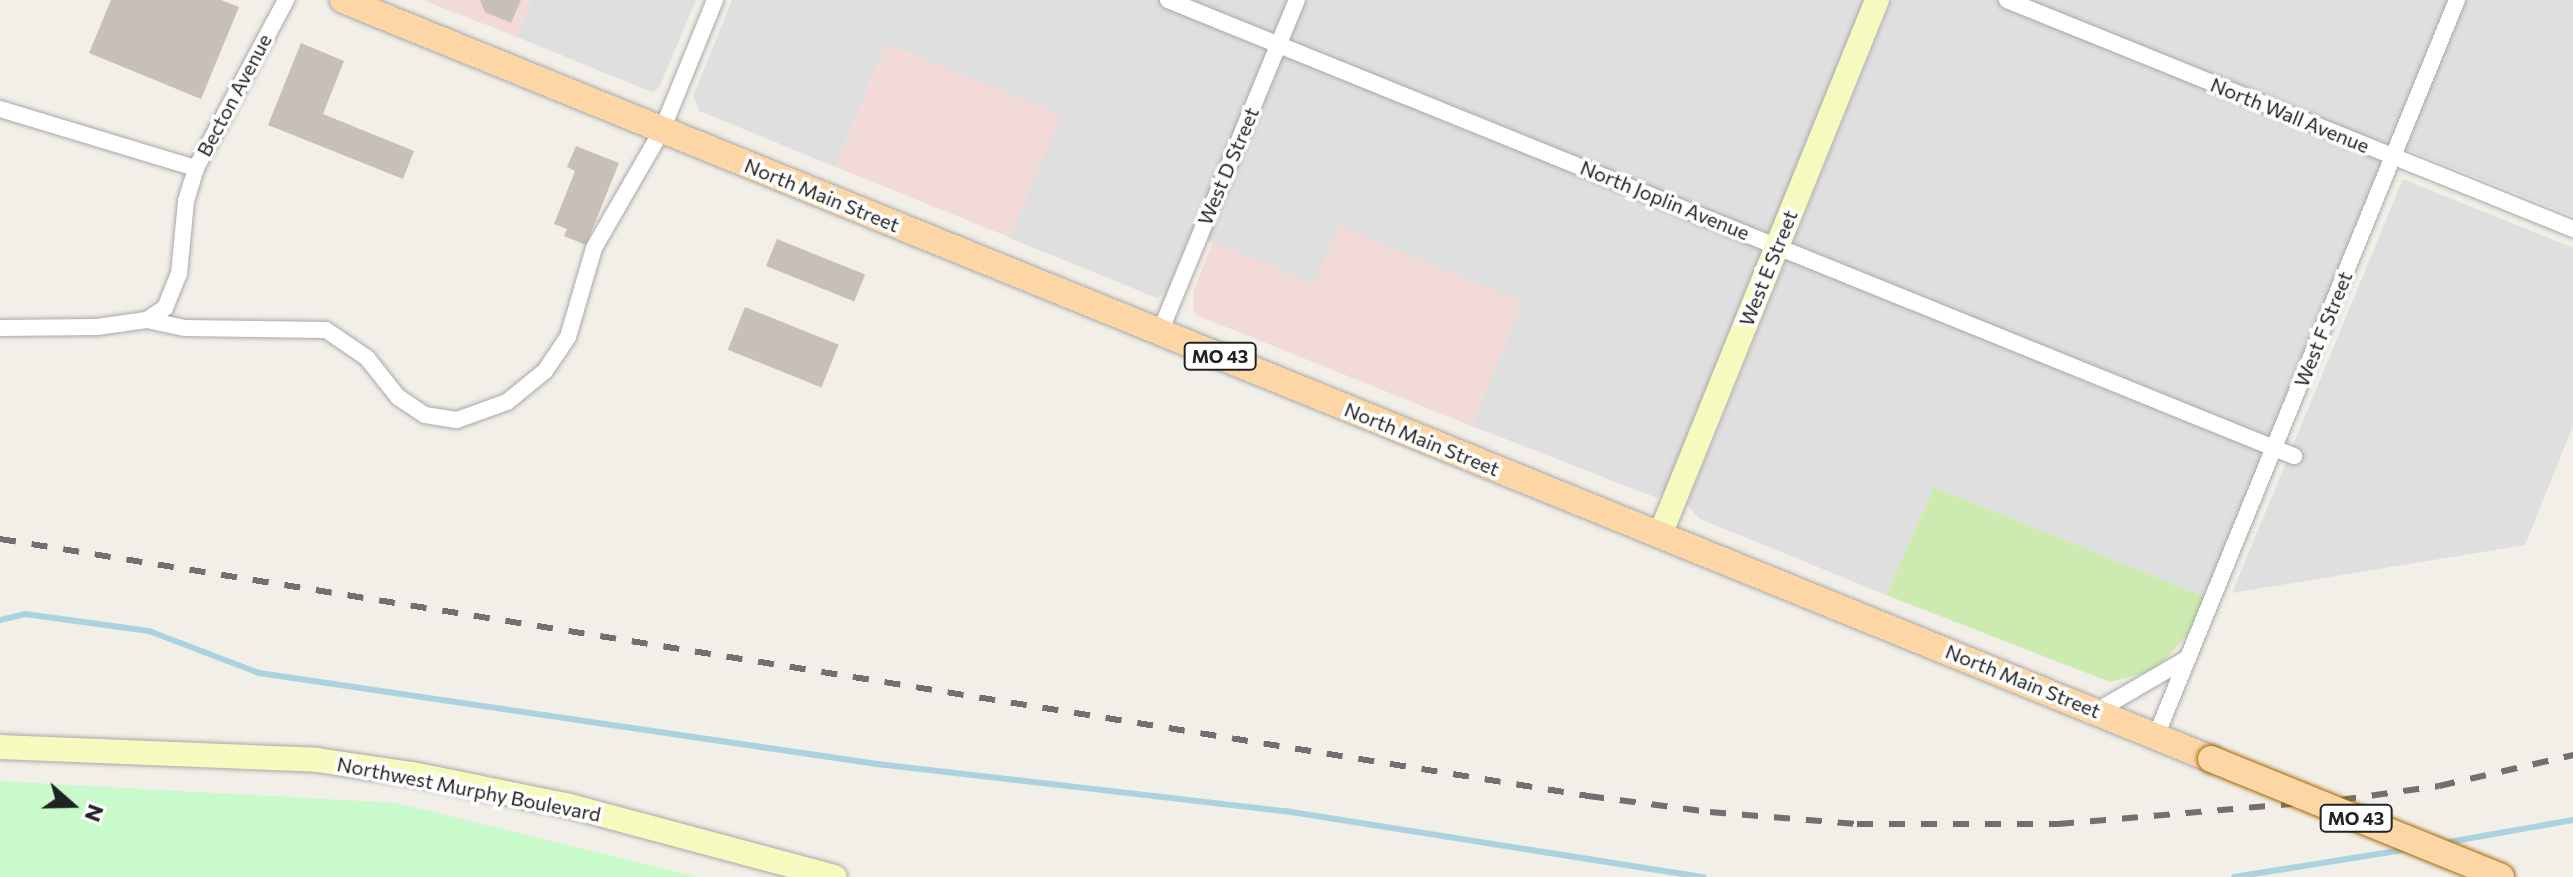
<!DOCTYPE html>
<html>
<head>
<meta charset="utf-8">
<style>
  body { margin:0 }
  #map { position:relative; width:2573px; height:877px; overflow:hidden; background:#f2efe9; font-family:Commissioner,sans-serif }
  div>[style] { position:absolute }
  .residential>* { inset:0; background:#e0dfdf }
  .commercial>* { inset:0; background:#f2dad9; transform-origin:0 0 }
  .grass>* { inset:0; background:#cdebb0 }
  .park>* { inset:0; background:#c8facc }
  .stream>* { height:6px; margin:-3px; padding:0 3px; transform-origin:3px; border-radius:3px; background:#aad3df }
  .building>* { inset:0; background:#c7bfb8; transform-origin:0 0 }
  .roads { filter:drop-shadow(0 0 2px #a9a9a9) drop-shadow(0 0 2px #a9a9a9) }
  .street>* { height:16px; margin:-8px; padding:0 8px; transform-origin:8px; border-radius:8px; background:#fff }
  .secondary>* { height:24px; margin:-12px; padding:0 12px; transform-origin:12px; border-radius:12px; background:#f7fabf }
  .primary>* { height:26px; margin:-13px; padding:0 13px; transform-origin:13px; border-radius:13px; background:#fcd6a4 }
  .rail>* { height:6px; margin-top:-3px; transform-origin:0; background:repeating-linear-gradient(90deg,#707070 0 16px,transparent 0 32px) }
  .bridges { filter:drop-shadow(0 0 2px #a06b00) drop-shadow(0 0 2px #a06b00) }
  .primary-bridge>* { height:26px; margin:-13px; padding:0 13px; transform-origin:13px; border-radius:13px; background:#fcd6a4 }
  span { translate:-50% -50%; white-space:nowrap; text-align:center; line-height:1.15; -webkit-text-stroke:7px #fff; paint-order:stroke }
  .shield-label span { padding:2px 6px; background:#fff; border:2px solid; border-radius:6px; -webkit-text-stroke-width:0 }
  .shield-label { font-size:18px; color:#222; font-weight:700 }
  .street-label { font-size:20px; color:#222 }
  .north { position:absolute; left:32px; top:765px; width:80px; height:80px; -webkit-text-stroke:6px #fff; paint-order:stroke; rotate:110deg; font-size:22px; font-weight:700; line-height:32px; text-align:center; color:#222 }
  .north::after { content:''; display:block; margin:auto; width:28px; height:36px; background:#222; clip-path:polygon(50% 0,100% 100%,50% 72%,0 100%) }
</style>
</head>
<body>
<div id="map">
  <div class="residential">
    <div style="clip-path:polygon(531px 0,696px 0,660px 86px,652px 92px,517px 37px)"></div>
    <div style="clip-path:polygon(732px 0,1867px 0,1665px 493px,1657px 498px,1472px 426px,1522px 301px,1314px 284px,1191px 234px,1166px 293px,1157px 298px,1009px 238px,1059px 115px,886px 44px,836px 167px,699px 111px,693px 96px)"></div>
    <div style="clip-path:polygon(1892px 0,2573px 0,2573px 216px,2391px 143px,2205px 597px,1934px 487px,1886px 595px,1700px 519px,1687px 505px)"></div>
    <div style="clip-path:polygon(2403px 179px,2573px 248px,2573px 426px,2525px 545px,2232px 593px)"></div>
  </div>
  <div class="commercial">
    <div style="clip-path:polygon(423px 0,531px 0,517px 37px)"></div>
    <div style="left:886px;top:44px;width:188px;height:133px;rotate:22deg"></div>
    <div style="clip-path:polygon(1339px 226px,1523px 302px,1472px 426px,1196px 315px,1193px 309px,1193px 292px,1213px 242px,1314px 284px)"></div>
  </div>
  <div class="grass">
    <div style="clip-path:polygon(1934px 487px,2205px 597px,2191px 631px,2156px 670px,2110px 682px,1886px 595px)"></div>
  </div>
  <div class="park">
    <div style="clip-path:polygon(0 781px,396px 803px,698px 877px,0 877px)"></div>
  </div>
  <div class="stream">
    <div style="left:0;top:620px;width:26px;rotate:-13deg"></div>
    <div style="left:25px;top:614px;width:125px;rotate:7.8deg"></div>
    <div style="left:149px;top:631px;width:118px;rotate:20.9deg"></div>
    <div style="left:259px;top:673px;width:625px;rotate:8.38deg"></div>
    <div style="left:877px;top:764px;width:411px;rotate:6.6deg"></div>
    <div style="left:1285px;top:811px;width:424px;rotate:9deg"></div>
    <div style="left:2443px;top:843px;width:132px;rotate:-10deg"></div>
    <div style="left:2234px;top:877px;width:176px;rotate:-9.1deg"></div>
  </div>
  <div class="building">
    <div style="clip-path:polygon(111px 0,221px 0,239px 7px,201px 99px,89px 53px)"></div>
    <div style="clip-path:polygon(480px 0,521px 0,511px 23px,485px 12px)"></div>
    <div style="clip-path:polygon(301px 43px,344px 61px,323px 114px,414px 151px,403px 179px,268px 125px)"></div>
    <div style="clip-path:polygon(576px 146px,619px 163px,586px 245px,564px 236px,567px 229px,554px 224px,575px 171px,567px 167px)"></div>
    <div style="left:777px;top:239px;width:95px;height:29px;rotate:22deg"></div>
    <div style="left:745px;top:307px;width:101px;height:46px;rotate:22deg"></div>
  </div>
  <div class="roads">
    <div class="street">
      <div style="left:1168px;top:0;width:1215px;rotate:22.05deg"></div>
      <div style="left:2007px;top:0;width:611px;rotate:22.03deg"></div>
      <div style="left:0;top:109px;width:205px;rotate:16.8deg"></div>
      <div style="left:147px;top:320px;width:39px;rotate:12deg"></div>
      <div style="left:185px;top:328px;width:141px;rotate:0.8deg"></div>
      <div style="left:326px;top:330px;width:50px;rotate:34.3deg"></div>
      <div style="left:367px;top:358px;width:50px;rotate:51.5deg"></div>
      <div style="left:398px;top:397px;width:32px;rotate:34deg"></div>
      <div style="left:425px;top:415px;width:32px;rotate:9deg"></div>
      <div style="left:457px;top:420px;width:53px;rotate:-19.8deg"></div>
      <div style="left:507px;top:402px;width:49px;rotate:-39.2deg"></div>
      <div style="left:545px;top:371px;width:41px;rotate:-55.9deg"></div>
      <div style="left:568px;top:337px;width:93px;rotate:-73.7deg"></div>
      <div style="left:594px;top:248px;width:136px;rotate:-60deg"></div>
      <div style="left:662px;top:130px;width:140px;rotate:-67.8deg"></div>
      <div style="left:0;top:328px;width:97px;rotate:-0.6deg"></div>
      <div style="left:97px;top:327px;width:50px;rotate:-8deg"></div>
      <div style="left:147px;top:320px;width:22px;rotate:-34deg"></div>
      <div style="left:165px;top:308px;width:37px;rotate:-68deg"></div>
      <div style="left:179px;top:274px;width:73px;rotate:-84.5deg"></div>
      <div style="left:186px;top:201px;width:34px;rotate:-73deg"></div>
      <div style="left:196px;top:168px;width:191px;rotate:-61.8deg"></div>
      <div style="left:1160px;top:332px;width:359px;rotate:-67.6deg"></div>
      <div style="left:2097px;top:711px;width:105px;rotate:-30.2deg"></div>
      <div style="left:2156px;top:736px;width:795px;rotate:-67.76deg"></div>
    </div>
    <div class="secondary">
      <div style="left:1660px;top:535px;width:577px;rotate:-67.92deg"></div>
      <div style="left:0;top:747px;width:317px;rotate:2.3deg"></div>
      <div style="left:317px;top:760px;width:96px;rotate:8.4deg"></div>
      <div style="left:412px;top:774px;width:157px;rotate:11.4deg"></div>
      <div style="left:566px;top:805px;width:278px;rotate:15deg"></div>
    </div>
    <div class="primary">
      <div style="left:343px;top:0;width:2016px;rotate:22.11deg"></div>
    </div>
  </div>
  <div class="rail">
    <div style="left:0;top:539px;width:1609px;rotate:9.19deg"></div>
    <div style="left:1588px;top:796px;width:123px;rotate:7.5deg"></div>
    <div style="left:1710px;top:812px;width:147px;rotate:4.7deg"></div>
    <div style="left:1857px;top:824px;width:201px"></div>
    <div style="left:2058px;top:824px;width:283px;rotate:-4.9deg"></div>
    <div style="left:2340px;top:800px;width:100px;rotate:-8deg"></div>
    <div style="left:2439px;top:786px;width:138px;rotate:-13deg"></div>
  </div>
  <div class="bridges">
    <div class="primary-bridge">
      <div style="left:2211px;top:759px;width:313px;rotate:22.1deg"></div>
    </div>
  </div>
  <div class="shield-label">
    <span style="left:1220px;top:356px">MO 43</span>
    <span style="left:2356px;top:818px">MO 43</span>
  </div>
  <div class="street-label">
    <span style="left:234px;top:95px;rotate:-62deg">Becton Avenue</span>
    <span style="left:2290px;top:115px;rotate:22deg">North Wall Avenue</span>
    <span style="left:1228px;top:166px;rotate:-67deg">West D Street</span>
    <span style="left:822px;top:195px;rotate:22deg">North Main Street</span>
    <span style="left:1665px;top:200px;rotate:22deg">North Joplin Avenue</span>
    <span style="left:1768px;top:268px;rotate:-68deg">West E Street</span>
    <span style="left:2323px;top:329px;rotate:-68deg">West F Street</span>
    <span style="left:1422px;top:439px;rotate:22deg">North Main Street</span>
    <span style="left:2023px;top:681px;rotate:22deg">North Main Street</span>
    <span style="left:469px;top:789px;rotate:11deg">Northwest Murphy Boulevard</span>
  </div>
  <div class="north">N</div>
</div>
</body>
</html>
